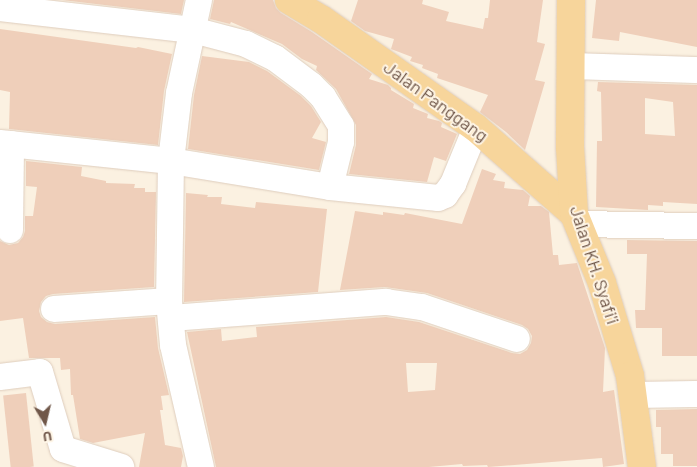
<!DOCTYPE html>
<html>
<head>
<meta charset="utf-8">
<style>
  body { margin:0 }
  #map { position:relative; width:697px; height:467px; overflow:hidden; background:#fbf1e1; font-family:Barlow,sans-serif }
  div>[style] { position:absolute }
  .building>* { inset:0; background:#efcfba; transform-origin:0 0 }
  .roads { filter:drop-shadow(0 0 1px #decdbd) drop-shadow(0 0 1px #decdbd) }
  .minor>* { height:26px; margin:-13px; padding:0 13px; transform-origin:13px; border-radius:13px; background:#fff }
  .major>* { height:28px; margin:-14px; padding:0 14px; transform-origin:14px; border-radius:14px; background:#f7d59b }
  span { translate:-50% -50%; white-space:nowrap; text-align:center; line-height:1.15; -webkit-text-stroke:4px #fef5e6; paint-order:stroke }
  .street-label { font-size:18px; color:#705749 }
  .north { position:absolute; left:20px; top:397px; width:50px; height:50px; -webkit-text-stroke:4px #fef5e6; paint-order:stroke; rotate:171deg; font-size:14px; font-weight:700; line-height:20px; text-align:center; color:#705749 }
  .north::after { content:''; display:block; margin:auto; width:18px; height:22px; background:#705749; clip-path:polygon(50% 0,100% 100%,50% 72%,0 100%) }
</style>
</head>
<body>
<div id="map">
  <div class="building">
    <div style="clip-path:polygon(62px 0,184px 0,181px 14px)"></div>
    <div style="clip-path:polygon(214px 0,273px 0,276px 8px,281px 13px,312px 32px,372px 74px,369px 79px,388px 85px,391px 88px,391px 90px,414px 104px,413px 108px,428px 114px,427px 118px,439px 121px,442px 123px,441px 127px,457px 134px,446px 161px,434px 157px,427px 182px,349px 174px,356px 145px,356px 125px,336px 89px,316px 70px,317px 66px,302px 59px,282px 44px,231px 22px,230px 24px,210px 19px)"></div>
    <div style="clip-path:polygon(358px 0,423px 0,422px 4px,449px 12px,446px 21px,483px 29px,485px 18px,488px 18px,490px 0,543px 0,537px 42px,545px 44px,535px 80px,545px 82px,525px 150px,506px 132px,480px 112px,488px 95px,437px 78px,438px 74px,422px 68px,423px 65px,410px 61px,412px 57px,391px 49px,394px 39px,365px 31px,351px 21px)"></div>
    <div style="clip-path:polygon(596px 0,697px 0,697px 47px,620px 32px,619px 41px,592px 38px)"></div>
    <div style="clip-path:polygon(0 29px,136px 48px,138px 47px,172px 54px,164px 91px,158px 145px,9px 129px,10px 92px,0 90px)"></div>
    <div style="clip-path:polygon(202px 56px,249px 62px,267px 71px,301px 96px,311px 106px,321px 122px,312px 138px,326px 142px,319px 170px,188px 149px,194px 95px)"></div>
    <div style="clip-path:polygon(evenodd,598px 82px,697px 85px,697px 204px,663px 202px,663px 206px,648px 205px,648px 210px,596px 207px,597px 141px,602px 141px,601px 92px,597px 91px,598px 82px,645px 98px,673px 102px,675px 136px,645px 134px,645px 98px)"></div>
    <div style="clip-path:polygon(26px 161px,82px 167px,81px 176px,106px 181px,106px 183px,135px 184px,134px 188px,145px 188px,145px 192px,156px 192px,154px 287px,53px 294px,46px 296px,41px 302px,39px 311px,41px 317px,47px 322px,55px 324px,155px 317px,158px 348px,169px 395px,161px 396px,163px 410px,160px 410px,165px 445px,181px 448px,183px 456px,181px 467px,139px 467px,145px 433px,93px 443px,80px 439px,73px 395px,71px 395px,70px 369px,61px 370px,60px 358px,29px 358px,23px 318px,0 321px,0 241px,9px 245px,18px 243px,23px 237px,25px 231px,25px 216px,33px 216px,37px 187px,26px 186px)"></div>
    <div style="clip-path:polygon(evenodd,482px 169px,496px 174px,493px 180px,505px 182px,504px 188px,523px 190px,530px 196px,528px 206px,541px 206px,549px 212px,553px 255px,558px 255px,559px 265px,577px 263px,605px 348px,603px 392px,614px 390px,624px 464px,603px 467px,602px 458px,488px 467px,487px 465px,463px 466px,462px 464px,429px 467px,216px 467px,187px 332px,221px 329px,222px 341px,257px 337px,256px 327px,386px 317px,419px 322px,512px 353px,520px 354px,527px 350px,531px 343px,532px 336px,528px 329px,522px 325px,427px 293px,385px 287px,340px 290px,355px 211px,383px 215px,383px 212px,404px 215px,405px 213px,462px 224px,482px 169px,406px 363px,437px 363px,435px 390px,408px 392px,406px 363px)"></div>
    <div style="clip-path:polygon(186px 193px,208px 195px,207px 197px,222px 197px,221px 204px,255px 208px,256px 202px,327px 209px,318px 292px,184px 302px)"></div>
    <div style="clip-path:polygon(627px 240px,697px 241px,697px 356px,662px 356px,662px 328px,636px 328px,635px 310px,645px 310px,647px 254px,627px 254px)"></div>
    <div style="left:26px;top:393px;width:74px;height:23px;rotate:84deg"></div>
    <div style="clip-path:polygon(697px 409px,697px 466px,673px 466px,673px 454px,661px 454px,661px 427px,656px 427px,656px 410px)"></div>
  </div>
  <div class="roads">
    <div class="minor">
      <div style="left:199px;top:0;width:95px;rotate:102.1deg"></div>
      <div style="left:179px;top:93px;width:68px;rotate:96.7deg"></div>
      <div style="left:171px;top:161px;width:140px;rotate:90.8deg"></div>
      <div style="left:169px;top:301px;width:44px;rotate:84.8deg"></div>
      <div style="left:173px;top:345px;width:125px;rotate:77.1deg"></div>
      <div style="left:0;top:8px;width:194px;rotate:6.5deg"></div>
      <div style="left:193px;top:30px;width:55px;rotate:14.8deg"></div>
      <div style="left:246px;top:44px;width:32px;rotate:26deg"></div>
      <div style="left:275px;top:58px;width:45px;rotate:36.9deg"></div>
      <div style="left:311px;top:85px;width:17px;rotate:45deg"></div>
      <div style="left:323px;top:97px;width:34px;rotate:58deg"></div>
      <div style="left:341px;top:126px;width:16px;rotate:90deg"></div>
      <div style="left:341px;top:142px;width:46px;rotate:103.7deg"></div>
      <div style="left:570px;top:66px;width:127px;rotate:1.8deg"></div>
      <div style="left:0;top:143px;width:172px;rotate:6deg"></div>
      <div style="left:171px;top:161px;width:161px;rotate:9.3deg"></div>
      <div style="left:330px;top:187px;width:109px;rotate:5.8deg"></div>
      <div style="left:438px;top:198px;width:8px;rotate:-23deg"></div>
      <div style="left:445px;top:195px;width:14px;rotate:-54deg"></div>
      <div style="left:453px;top:184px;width:61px;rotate:-67.7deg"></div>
      <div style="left:578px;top:224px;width:119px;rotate:1deg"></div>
      <div style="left:10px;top:230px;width:86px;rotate:-89.3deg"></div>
      <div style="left:54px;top:309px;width:115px;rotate:-4deg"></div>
      <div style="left:171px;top:318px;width:216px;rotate:-4.3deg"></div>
      <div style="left:386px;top:302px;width:36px;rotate:8deg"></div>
      <div style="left:422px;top:307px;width:100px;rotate:18.6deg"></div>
      <div style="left:0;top:377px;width:40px;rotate:-7.1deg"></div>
      <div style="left:40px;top:372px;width:80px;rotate:73.4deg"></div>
      <div style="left:63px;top:449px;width:61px;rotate:17.2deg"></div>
      <div style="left:632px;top:395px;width:65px;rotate:-0.9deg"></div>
    </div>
    <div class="major">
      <div style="left:289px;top:0;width:37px;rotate:31deg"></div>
      <div style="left:321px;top:19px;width:189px;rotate:35.1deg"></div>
      <div style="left:476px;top:128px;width:130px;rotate:41.3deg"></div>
      <div style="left:571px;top:0;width:147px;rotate:90.4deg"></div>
      <div style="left:570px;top:147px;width:67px;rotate:86.6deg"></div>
      <div style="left:574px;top:214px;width:74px;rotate:67.9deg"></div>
      <div style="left:602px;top:283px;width:97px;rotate:73.2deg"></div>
      <div style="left:630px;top:376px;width:92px;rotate:82.5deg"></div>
    </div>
  </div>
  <div class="street-label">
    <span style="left:436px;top:101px;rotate:36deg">Jalan Panggang</span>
    <span style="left:595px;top:265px;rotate:72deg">Jalan KH. Syafi'i</span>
  </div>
  <div class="north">U</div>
</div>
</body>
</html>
